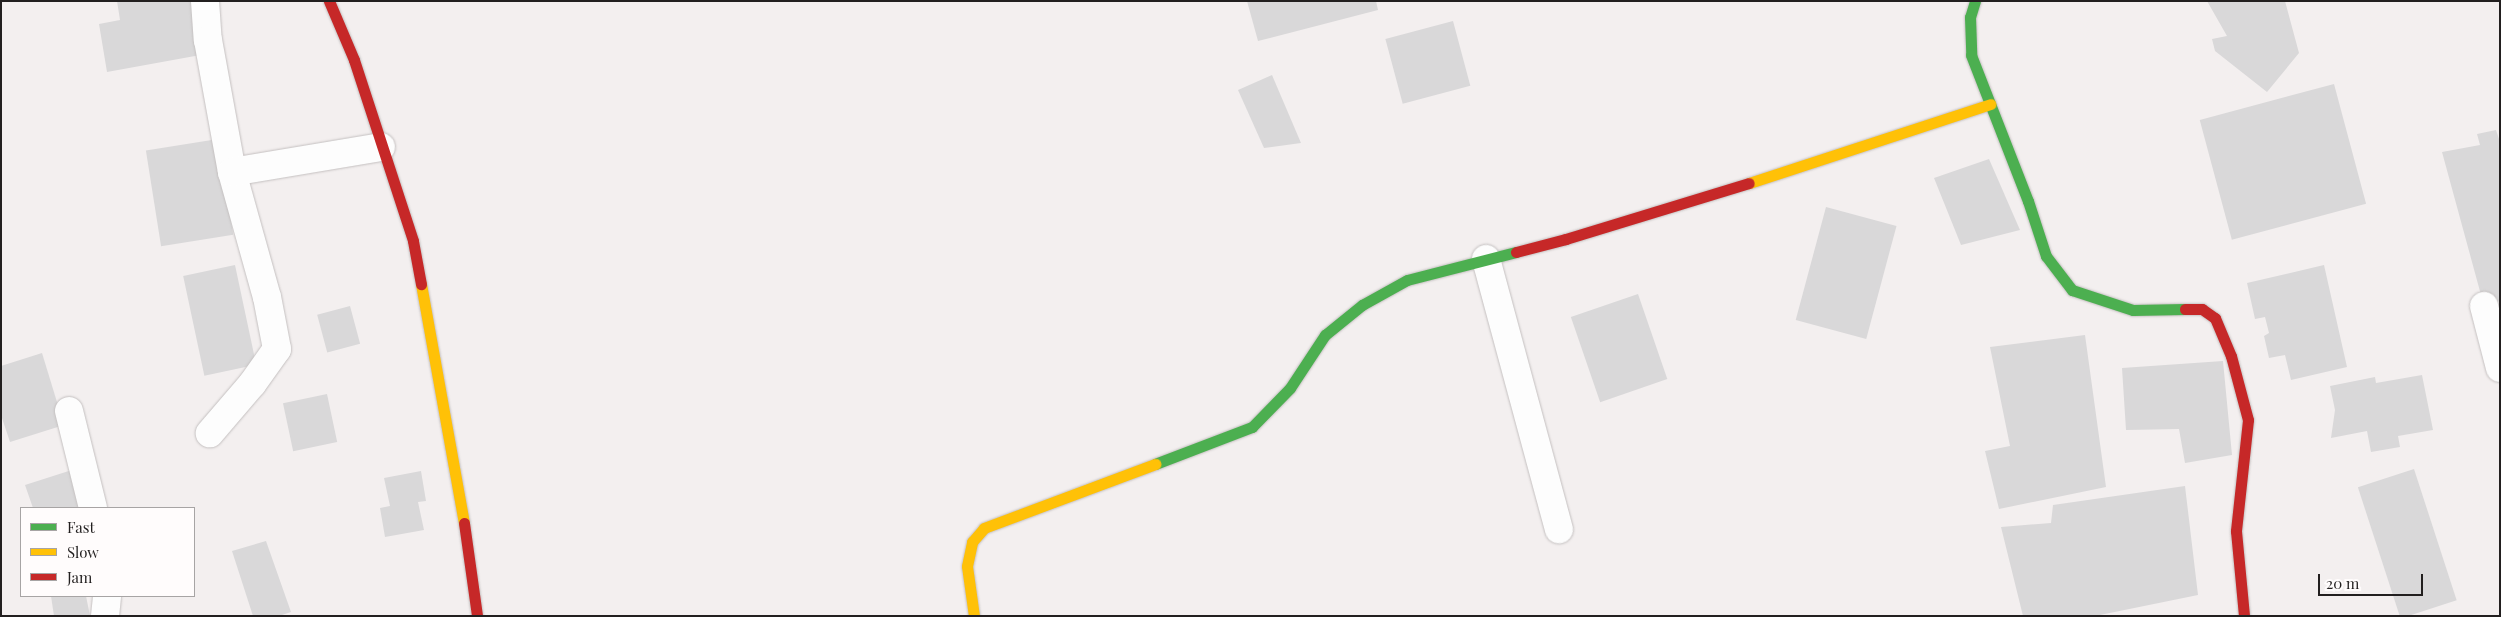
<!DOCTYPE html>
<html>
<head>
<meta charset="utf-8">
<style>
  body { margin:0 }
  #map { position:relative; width:2501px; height:617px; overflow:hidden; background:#f3efef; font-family:"Playfair Display",serif }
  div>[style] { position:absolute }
  .building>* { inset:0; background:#d9d8d9; transform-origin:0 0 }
  .roads { filter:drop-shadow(0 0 1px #c4c0c0) drop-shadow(0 0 1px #c4c0c0) }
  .street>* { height:28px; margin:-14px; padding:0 14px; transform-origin:14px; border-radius:14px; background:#fdfdfd }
  .fast>* { height:11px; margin:-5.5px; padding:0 5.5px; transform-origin:5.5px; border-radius:5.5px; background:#4caf50 }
  .slow>* { height:11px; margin:-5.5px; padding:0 5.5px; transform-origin:5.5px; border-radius:5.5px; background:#ffc107 }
  .jam>* { height:11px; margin:-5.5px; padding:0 5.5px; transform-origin:5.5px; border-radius:5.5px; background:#c62828 }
  span { translate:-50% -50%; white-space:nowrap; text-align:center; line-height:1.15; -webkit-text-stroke:4px #fffcfc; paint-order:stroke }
  .frame { position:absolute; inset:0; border:2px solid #221f1f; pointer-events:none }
  .legend { position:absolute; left:20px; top:507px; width:175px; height:90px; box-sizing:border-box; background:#fffcfc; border:1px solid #a7a4a4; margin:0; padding:6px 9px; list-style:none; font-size:15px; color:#221f1f }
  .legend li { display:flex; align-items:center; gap:10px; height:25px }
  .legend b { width:25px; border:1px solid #a7a4a4 }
  .scale { position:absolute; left:2318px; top:574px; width:105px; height:22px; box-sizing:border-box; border:2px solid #221f1f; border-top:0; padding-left:6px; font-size:15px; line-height:18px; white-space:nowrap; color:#221f1f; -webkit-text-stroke:4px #fffcfc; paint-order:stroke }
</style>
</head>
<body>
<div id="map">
  <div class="building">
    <div style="clip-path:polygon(117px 1px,196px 1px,206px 54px,107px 72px,99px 24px,120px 20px)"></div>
    <div style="clip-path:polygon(1247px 1px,1376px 1px,1378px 10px,1258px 41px)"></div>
    <div style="clip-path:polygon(2207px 1px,2285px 1px,2299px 53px,2267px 92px,2215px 51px,2212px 39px,2227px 36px)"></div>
    <div style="left:1453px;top:21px;width:67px;height:70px;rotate:75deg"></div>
    <div style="clip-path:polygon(1272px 75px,1301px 143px,1264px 148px,1238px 90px)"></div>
    <div style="left:2334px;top:84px;width:124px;height:139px;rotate:75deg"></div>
    <div style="clip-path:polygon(2496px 130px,2500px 142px,2500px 301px,2484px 306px,2442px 152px,2480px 145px,2477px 134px)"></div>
    <div style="left:218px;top:139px;width:97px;height:73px;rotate:81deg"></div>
    <div style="clip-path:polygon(1989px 159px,2020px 230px,1961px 245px,1934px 178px)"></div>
    <div style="left:1826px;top:207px;width:73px;height:117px;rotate:15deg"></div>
    <div style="left:235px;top:265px;width:102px;height:53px;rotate:78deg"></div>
    <div style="clip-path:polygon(2324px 265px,2347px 367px,2291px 380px,2285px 355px,2269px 358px,2264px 336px,2269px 333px,2265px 317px,2255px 319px,2247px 283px)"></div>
    <div style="left:1638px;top:294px;width:90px;height:71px;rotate:71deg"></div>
    <div style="left:350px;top:306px;width:39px;height:34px;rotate:75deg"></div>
    <div style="clip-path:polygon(2085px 335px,2106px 487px,1999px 509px,1985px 451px,2010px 446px,1990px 347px)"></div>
    <div style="clip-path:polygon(42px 353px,64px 425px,10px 442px,1px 415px,1px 366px)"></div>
    <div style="clip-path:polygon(2223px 361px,2232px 455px,2185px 463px,2179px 429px,2126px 430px,2122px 368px)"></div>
    <div style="clip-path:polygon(2422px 375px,2433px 430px,2398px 436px,2400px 447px,2371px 452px,2367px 431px,2331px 438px,2335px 410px,2330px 386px,2375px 377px,2376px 383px)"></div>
    <div style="left:327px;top:394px;width:49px;height:45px;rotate:78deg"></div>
    <div style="clip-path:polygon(75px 469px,87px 508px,33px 508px,25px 485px)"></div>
    <div style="left:2414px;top:469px;width:138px;height:59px;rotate:72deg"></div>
    <div style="clip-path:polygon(421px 471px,426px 501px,418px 502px,424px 530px,385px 537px,380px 508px,390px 506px,384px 478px)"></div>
    <div style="clip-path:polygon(2185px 486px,2198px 595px,2095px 616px,2023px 616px,2001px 527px,2051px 523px,2053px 505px)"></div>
    <div style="clip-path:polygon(266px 541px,291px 612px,279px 616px,253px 616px,232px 551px)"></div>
    <div style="clip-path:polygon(51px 596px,86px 596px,90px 616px,54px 616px)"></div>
  </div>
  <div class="roads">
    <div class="street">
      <div style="left:205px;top:1px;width:39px;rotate:86deg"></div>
      <div style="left:208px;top:40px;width:134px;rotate:79.7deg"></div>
      <div style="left:232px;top:172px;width:130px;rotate:74.4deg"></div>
      <div style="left:267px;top:297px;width:53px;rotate:79.1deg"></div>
      <div style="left:277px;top:349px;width:43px;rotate:125.5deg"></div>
      <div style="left:252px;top:384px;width:65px;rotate:130.6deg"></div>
      <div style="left:232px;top:172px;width:151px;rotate:-9.5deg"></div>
      <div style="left:1486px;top:259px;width:280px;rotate:74.9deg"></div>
      <div style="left:2484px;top:306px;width:64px;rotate:75.5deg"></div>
      <div style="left:69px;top:411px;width:100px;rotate:76.1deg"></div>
      <div style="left:105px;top:616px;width:20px;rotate:-84deg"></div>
    </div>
    <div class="fast">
      <div style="left:1975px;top:1px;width:17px;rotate:107deg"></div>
      <div style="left:1970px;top:17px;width:38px;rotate:88deg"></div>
      <div style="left:1971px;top:55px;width:157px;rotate:68.7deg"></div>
      <div style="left:2028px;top:201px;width:58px;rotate:71.9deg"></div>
      <div style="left:2046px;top:256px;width:43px;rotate:52.6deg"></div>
      <div style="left:2072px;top:290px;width:64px;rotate:18.2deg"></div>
      <div style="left:2133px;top:310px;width:52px;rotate:-1.1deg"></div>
      <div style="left:1155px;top:464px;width:104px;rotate:-20.9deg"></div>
      <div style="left:1252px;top:427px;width:54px;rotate:-45.7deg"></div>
      <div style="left:1290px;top:388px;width:64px;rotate:-56.6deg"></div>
      <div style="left:1325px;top:335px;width:48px;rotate:-39deg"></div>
      <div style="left:1362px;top:305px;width:51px;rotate:-29.1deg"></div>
      <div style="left:1407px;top:280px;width:113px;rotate:-14.4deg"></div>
    </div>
    <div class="slow">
      <div style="left:1749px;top:183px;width:254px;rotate:-18.1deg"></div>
      <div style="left:421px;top:284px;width:243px;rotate:79.8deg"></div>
      <div style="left:974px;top:616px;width:50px;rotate:-98deg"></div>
      <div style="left:967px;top:566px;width:25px;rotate:-78deg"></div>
      <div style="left:972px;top:542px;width:18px;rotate:-49deg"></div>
      <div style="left:984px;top:528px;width:183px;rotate:-20.5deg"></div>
    </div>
    <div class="jam">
      <div style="left:329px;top:1px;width:64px;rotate:67deg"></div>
      <div style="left:354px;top:60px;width:190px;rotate:71.9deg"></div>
      <div style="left:413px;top:241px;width:44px;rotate:79.5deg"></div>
      <div style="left:1516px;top:252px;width:52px;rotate:-14.6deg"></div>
      <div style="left:1566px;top:239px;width:191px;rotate:-17deg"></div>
      <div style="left:2185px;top:309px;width:17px"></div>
      <div style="left:2202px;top:309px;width:16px;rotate:35deg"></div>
      <div style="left:2215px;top:318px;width:41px;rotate:67.2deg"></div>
      <div style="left:2231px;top:356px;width:66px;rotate:75.1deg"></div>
      <div style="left:2248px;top:420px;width:112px;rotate:96.2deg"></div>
      <div style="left:2236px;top:531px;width:85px;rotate:84.6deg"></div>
      <div style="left:464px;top:523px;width:94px;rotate:82deg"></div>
    </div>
  </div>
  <div class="frame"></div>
  <ul class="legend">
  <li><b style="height:6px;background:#4caf50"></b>Fast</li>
  <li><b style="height:6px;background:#ffc107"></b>Slow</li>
  <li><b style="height:6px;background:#c62828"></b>Jam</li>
  </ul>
  <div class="scale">20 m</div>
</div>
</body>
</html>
